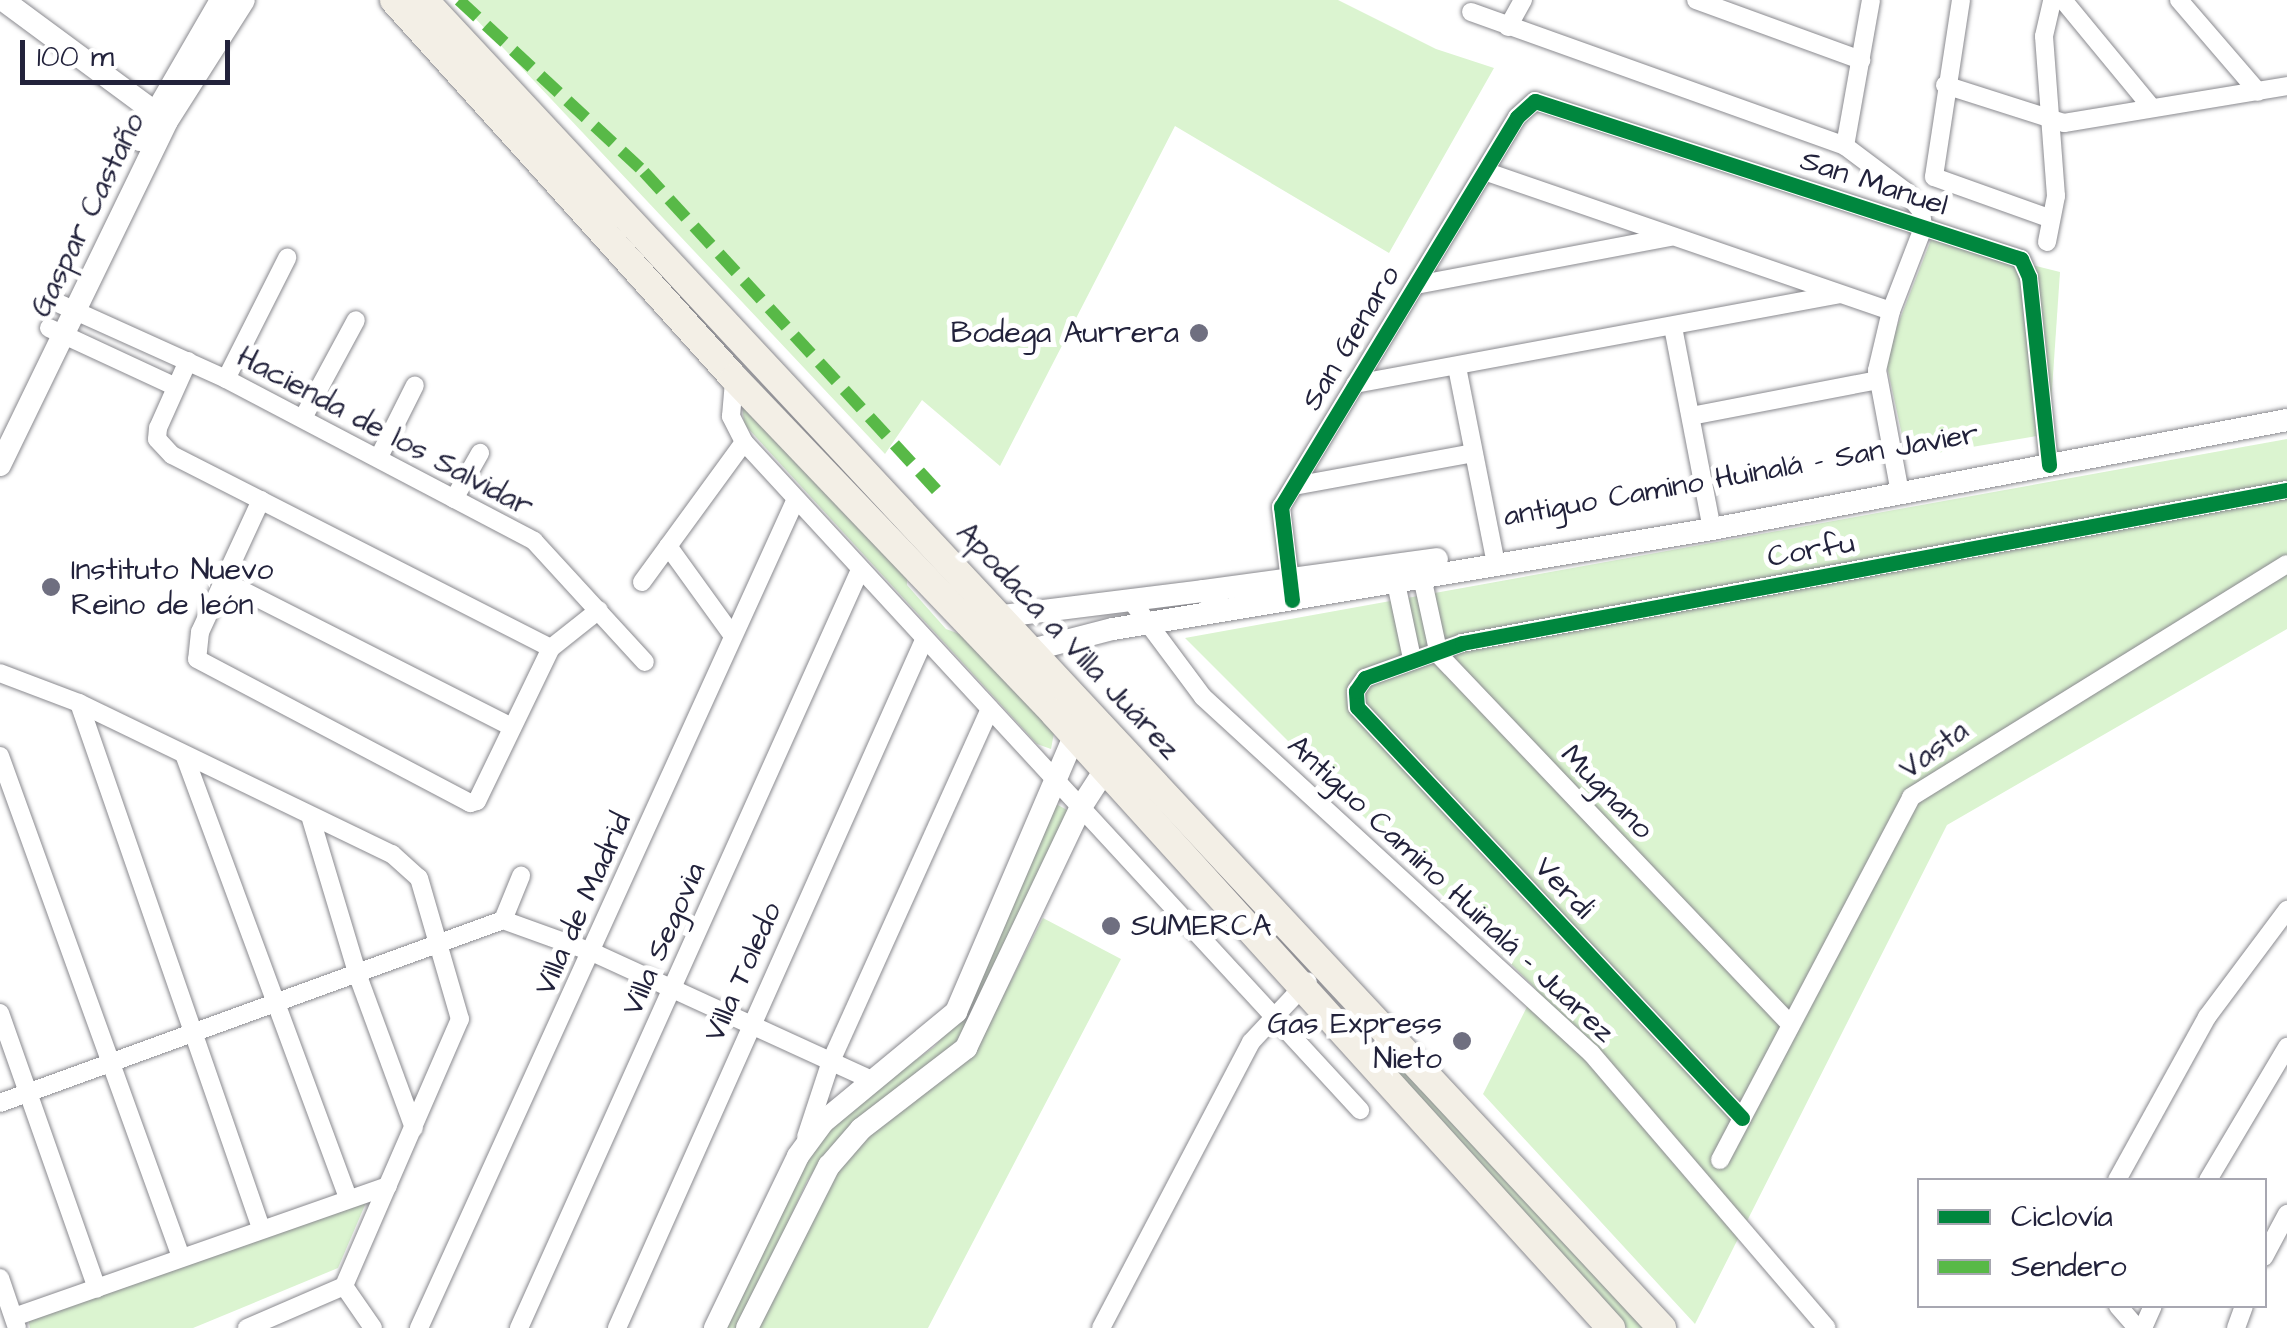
<!DOCTYPE html>
<html>
<head>
<meta charset="utf-8">
<style>
  body { margin:0 }
  #map { position:relative; width:2287px; height:1328px; overflow:hidden; background:#fff; font-family:"Architects Daughter",sans-serif }
  div>[style] { position:absolute }
  .green>* { inset:0; background:#dbf4d0 }
  .roads { filter:drop-shadow(0 0 2px #8a8a8f) drop-shadow(0 0 2px #8a8a8f) }
  .street>* { height:18px; margin:-9px; padding:0 9px; transform-origin:9px; border-radius:9px; background:#fff }
  .secondary>* { height:22px; margin:-11px; padding:0 11px; transform-origin:11px; border-radius:11px; background:#fff }
  .primary>* { height:28px; margin:-14px; padding:0 14px; transform-origin:14px; border-radius:14px; background:#f3efe6 }
  .quiet>* { height:12px; margin-top:-6px; transform-origin:0; background:repeating-linear-gradient(90deg,#58b947 0 25px,transparent 0 37px) }
  .cycleway>* { height:15px; margin:-7.5px; padding:0 7.5px; transform-origin:7.5px; border-radius:7.5px; background:#00873e }
  .dots>* { width:28px; height:28px; translate:-50% -50%; box-sizing:border-box; border:5px solid #fff; border-radius:50% }
  span { translate:-50% -50%; white-space:nowrap; text-align:center; line-height:1.15; -webkit-text-stroke:10px #fff; paint-order:stroke }
  .street-label { font-size:30px; color:#22223b }
  .poi-label { font-size:30px; color:#22223b }
  .right { translate:-100% -50%; text-align:right }
  .left { translate:0 -50%; text-align:left }
  .legend { position:absolute; left:1917px; top:1178px; width:350px; height:130px; box-sizing:border-box; background:#fff; border:2px solid #a7a7b1; margin:0; padding:12px 18px; list-style:none; font-size:30px; color:#22223b }
  .legend li { display:flex; align-items:center; gap:20px; height:50px }
  .legend b { width:50px; border:2px solid #a7a7b1 }
  .scale { position:absolute; left:20px; top:40px; width:210px; height:45px; box-sizing:border-box; border:5px solid #22223b; border-top:0; padding-left:12px; font-size:30px; line-height:35px; white-space:nowrap; color:#22223b; -webkit-text-stroke:8px #fff; paint-order:stroke }
</style>
</head>
<body>
<div id="map">
  <div class="green">
    <div style="clip-path:polygon(458px 0,1338px 0,1436px 49px,1494px 68px,1389px 253px,1175px 126px,1000px 466px,922px 400px,885px 454px)"></div>
    <div style="clip-path:polygon(1931px 240px,2060px 272px,2049px 434px,1907px 458px,1885px 357px)"></div>
    <div style="clip-path:polygon(742px 401px,907px 570px,907px 585px,946px 629px,968px 637px,1054px 733px,1051px 749px,1037px 744px,744px 424px)"></div>
    <div style="clip-path:polygon(2287px 439px,2287px 629px,1947px 825px,1695px 1324px,1483px 1094px,1536px 989px,1185px 638px)"></div>
    <div style="clip-path:polygon(1056px 804px,1069px 811px,999px 965px,952px 1050px,831px 1147px,807px 1181px,740px 1328px,724px 1328px,782px 1200px,836px 1117px,934px 1047px,952px 1026px)"></div>
    <div style="clip-path:polygon(1043px 918px,1121px 959px,928px 1328px,758px 1328px,841px 1157px,987px 1027px)"></div>
    <div style="clip-path:polygon(1395px 1051px,1652px 1328px,1627px 1328px,1388px 1067px,1384px 1059px)"></div>
    <div style="clip-path:polygon(368px 1198px,338px 1268px,193px 1328px,30px 1328px,28px 1317px)"></div>
  </div>
  <div class="roads">
    <div class="street">
      <div style="left:1696px;top:0;width:176px;rotate:20deg"></div>
      <div style="left:1961px;top:0;width:179px;rotate:98.7deg"></div>
      <div style="left:1934px;top:177px;width:124px;rotate:19.7deg"></div>
      <div style="left:2063px;top:0;width:140px;rotate:50.5deg"></div>
      <div style="left:2179px;top:0;width:121px;rotate:49.3deg"></div>
      <div style="left:1471px;top:12px;width:397px;rotate:19.7deg"></div>
      <div style="left:1845px;top:146px;width:75px;rotate:36.9deg"></div>
      <div style="left:1905px;top:191px;width:26px;rotate:51deg"></div>
      <div style="left:1921px;top:211px;width:17px;rotate:83deg"></div>
      <div style="left:1923px;top:228px;width:89px;rotate:111.1deg"></div>
      <div style="left:1891px;top:311px;width:61px;rotate:103.3deg"></div>
      <div style="left:1877px;top:370px;width:125px;rotate:79.4deg"></div>
      <div style="left:1508px;top:27px;width:31px;rotate:-61deg"></div>
      <div style="left:1945px;top:85px;width:125px;rotate:17.7deg"></div>
      <div style="left:2064px;top:123px;width:226px;rotate:-9.4deg"></div>
      <div style="left:1845px;top:146px;width:148px;rotate:-79.9deg"></div>
      <div style="left:1487px;top:172px;width:427px;rotate:19deg"></div>
      <div style="left:2047px;top:242px;width:47px;rotate:-78.9deg"></div>
      <div style="left:2056px;top:196px;width:160px;rotate:-94.3deg"></div>
      <div style="left:2044px;top:36px;width:37px;rotate:-77deg"></div>
      <div style="left:1416px;top:285px;width:259px;rotate:-10.7deg"></div>
      <div style="left:60px;top:304px;width:182px;rotate:24.3deg"></div>
      <div style="left:226px;top:379px;width:348px;rotate:27.7deg"></div>
      <div style="left:534px;top:541px;width:164px;rotate:47.5deg"></div>
      <div style="left:1673px;top:327px;width:206px;rotate:79.1deg"></div>
      <div style="left:49px;top:328px;width:138px;rotate:24.9deg"></div>
      <div style="left:188px;top:361px;width:73px;rotate:114.1deg"></div>
      <div style="left:158px;top:428px;width:11px;rotate:95deg"></div>
      <div style="left:157px;top:439px;width:22px;rotate:47deg"></div>
      <div style="left:172px;top:455px;width:425px;rotate:27deg"></div>
      <div style="left:1457px;top:367px;width:201px;rotate:78.8deg"></div>
      <div style="left:226px;top:379px;width:136px;rotate:-63.2deg"></div>
      <div style="left:1355px;top:384px;width:493px;rotate:-10.5deg"></div>
      <div style="left:1691px;top:416px;width:190px;rotate:-10.9deg"></div>
      <div style="left:303px;top:418px;width:111px;rotate:-61.6deg"></div>
      <div style="left:744px;top:442px;width:909px;rotate:47.32deg"></div>
      <div style="left:379px;top:457px;width:80px;rotate:-63.4deg"></div>
      <div style="left:1294px;top:486px;width:182px;rotate:-10.4deg"></div>
      <div style="left:454px;top:499px;width:53px;rotate:-60.5deg"></div>
      <div style="left:261px;top:500px;width:145px;rotate:114.8deg"></div>
      <div style="left:200px;top:632px;width:27px;rotate:96deg"></div>
      <div style="left:197px;top:659px;width:309px;rotate:27.8deg"></div>
      <div style="left:470px;top:803px;width:7px;rotate:-16deg"></div>
      <div style="left:477px;top:801px;width:170px;rotate:-64.2deg"></div>
      <div style="left:551px;top:648px;width:61px;rotate:-38.4deg"></div>
      <div style="left:668px;top:546px;width:111px;rotate:54.2deg"></div>
      <div style="left:1422px;top:577px;width:80px;rotate:77.7deg"></div>
      <div style="left:1439px;top:655px;width:509px;rotate:46.43deg"></div>
      <div style="left:226px;top:582px;width:321px;rotate:26.9deg"></div>
      <div style="left:642px;top:582px;width:173px;rotate:-53.9deg"></div>
      <div style="left:744px;top:442px;width:29px;rotate:-117deg"></div>
      <div style="left:731px;top:416px;width:38px;rotate:-85deg"></div>
      <div style="left:1396px;top:583px;width:77px;rotate:78deg"></div>
      <div style="left:1291px;top:589px;width:83px;rotate:-97deg"></div>
      <div style="left:1281px;top:507px;width:456px;rotate:-58.8deg"></div>
      <div style="left:1517px;top:117px;width:24px;rotate:-42deg"></div>
      <div style="left:1535px;top:101px;width:511px;rotate:18.01deg"></div>
      <div style="left:2021px;top:259px;width:20px;rotate:66deg"></div>
      <div style="left:2029px;top:277px;width:189px;rotate:83.9deg"></div>
      <div style="left:1130px;top:599px;width:122px;rotate:53.3deg"></div>
      <div style="left:1203px;top:697px;width:527px;rotate:42.54deg"></div>
      <div style="left:1591px;top:1053px;width:362px;rotate:49.4deg"></div>
      <div style="left:0;top:673px;width:85px;rotate:20.8deg"></div>
      <div style="left:79px;top:703px;width:348px;rotate:25.8deg"></div>
      <div style="left:392px;top:854px;width:36px;rotate:42deg"></div>
      <div style="left:419px;top:878px;width:147px;rotate:73.8deg"></div>
      <div style="left:460px;top:1019px;width:291px;rotate:113.5deg"></div>
      <div style="left:344px;top:1286px;width:106px;rotate:156.6deg"></div>
      <div style="left:79px;top:703px;width:556px;rotate:70.88deg"></div>
      <div style="left:0;top:756px;width:533px;rotate:70.14deg"></div>
      <div style="left:185px;top:757px;width:470px;rotate:69.7deg"></div>
      <div style="left:311px;top:819px;width:164px;rotate:73.3deg"></div>
      <div style="left:358px;top:976px;width:162px;rotate:69.8deg"></div>
      <div style="left:503px;top:920px;width:95px;rotate:19.8deg"></div>
      <div style="left:592px;top:952px;width:308px;rotate:24.6deg"></div>
      <div style="left:503px;top:920px;width:48px;rotate:-67.8deg"></div>
      <div style="left:0;top:1013px;width:292px;rotate:70.6deg"></div>
      <div style="left:0;top:1103px;width:535px;rotate:-19.99deg"></div>
      <div style="left:1742px;top:1118px;width:563px;rotate:-133.13deg"></div>
      <div style="left:1357px;top:707px;width:16px;rotate:-94deg"></div>
      <div style="left:1356px;top:691px;width:16px;rotate:-55deg"></div>
      <div style="left:1365px;top:678px;width:103px;rotate:-19.8deg"></div>
      <div style="left:1462px;top:643px;width:839px;rotate:-10.51deg"></div>
      <div style="left:806px;top:1137px;width:80px;rotate:-71.8deg"></div>
      <div style="left:831px;top:1061px;width:386px;rotate:-65.7deg"></div>
      <div style="left:1720px;top:1160px;width:410px;rotate:-62.2deg"></div>
      <div style="left:1911px;top:797px;width:442px;rotate:-31.8deg"></div>
      <div style="left:2117px;top:1180px;width:186px;rotate:-61.1deg"></div>
      <div style="left:2207px;top:1017px;width:134px;rotate:-53.2deg"></div>
      <div style="left:2208px;top:1180px;width:155px;rotate:-59.3deg"></div>
      <div style="left:2264px;top:1257px;width:49px;rotate:-61.9deg"></div>
      <div style="left:0;top:1278px;width:53px;rotate:71.2deg"></div>
      <div style="left:344px;top:1286px;width:51px;rotate:55.4deg"></div>
      <div style="left:2118px;top:1306px;width:29px;rotate:49deg"></div>
      <div style="left:14px;top:1317px;width:396px;rotate:-19.3deg"></div>
      <div style="left:419px;top:1328px;width:908px;rotate:-65.55deg"></div>
      <div style="left:519px;top:1328px;width:829px;rotate:-65.78deg"></div>
      <div style="left:617px;top:1328px;width:753px;rotate:-65.95deg"></div>
      <div style="left:1101px;top:1328px;width:323px;rotate:-62.3deg"></div>
      <div style="left:1251px;top:1042px;width:83px;rotate:-46.9deg"></div>
      <div style="left:2143px;top:1328px;width:24px;rotate:-66deg"></div>
      <div style="left:2236px;top:1328px;width:23px;rotate:-70deg"></div>
    </div>
    <div class="secondary">
      <div style="left:3px;top:0;width:200px;rotate:36.5deg"></div>
      <div style="left:140px;top:140px;width:162px;rotate:-59.9deg"></div>
      <div style="left:0;top:465px;width:382px;rotate:-64.1deg"></div>
      <div style="left:167px;top:121px;width:143px;rotate:-57.5deg"></div>
      <div style="left:1204px;top:591px;width:235px;rotate:-7.8deg"></div>
      <div style="left:987px;top:618px;width:219px;rotate:-7.1deg"></div>
      <div style="left:1204px;top:591px;width:14px;rotate:39deg"></div>
      <div style="left:1016px;top:654px;width:100px;rotate:-14.5deg"></div>
      <div style="left:1113px;top:629px;width:607px;rotate:-9.48deg"></div>
      <div style="left:1712px;top:529px;width:585px;rotate:-10.73deg"></div>
      <div style="left:715px;top:1328px;width:191px;rotate:-64.2deg"></div>
      <div style="left:798px;top:1156px;width:42px;rotate:-53.7deg"></div>
      <div style="left:823px;top:1122px;width:173px;rotate:-39.6deg"></div>
      <div style="left:956px;top:1012px;width:314px;rotate:-66.8deg"></div>
      <div style="left:747px;top:1328px;width:182px;rotate:-63.2deg"></div>
      <div style="left:829px;top:1166px;width:49px;rotate:-49.1deg"></div>
      <div style="left:861px;top:1129px;width:133px;rotate:-37.6deg"></div>
      <div style="left:966px;top:1048px;width:267px;rotate:-64.5deg"></div>
      <div style="left:1081px;top:807px;width:61px;rotate:-57.1deg"></div>
    </div>
    <div class="primary">
      <div style="left:394px;top:0;width:508px;rotate:48.03deg"></div>
      <div style="left:734px;top:378px;width:463px;rotate:46.3deg"></div>
      <div style="left:1054px;top:713px;width:830px;rotate:47.83deg"></div>
      <div style="left:424px;top:0;width:1816px;rotate:47.01deg"></div>
    </div>
  </div>
  <div class="quiet">
    <div style="left:459px;top:0;width:253px;rotate:42.9deg"></div>
    <div style="left:644px;top:172px;width:440px;rotate:47.4deg"></div>
  </div>
  <div class="cycleway">
    <div style="left:1292px;top:600px;width:94px;rotate:-96.7deg"></div>
    <div style="left:1281px;top:507px;width:456px;rotate:-58.8deg"></div>
    <div style="left:1517px;top:117px;width:24px;rotate:-42deg"></div>
    <div style="left:1535px;top:101px;width:511px;rotate:18.01deg"></div>
    <div style="left:2021px;top:259px;width:20px;rotate:66deg"></div>
    <div style="left:2029px;top:277px;width:189px;rotate:83.9deg"></div>
    <div style="left:1742px;top:1118px;width:563px;rotate:-133.13deg"></div>
    <div style="left:1357px;top:707px;width:16px;rotate:-94deg"></div>
    <div style="left:1356px;top:691px;width:16px;rotate:-55deg"></div>
    <div style="left:1365px;top:678px;width:103px;rotate:-19.8deg"></div>
    <div style="left:1462px;top:643px;width:839px;rotate:-10.51deg"></div>
  </div>
  <div class="dots">
    <div style="left:1199px;top:333px;background:#6f6f80"></div>
    <div style="left:51px;top:587px;background:#6f6f80"></div>
    <div style="left:1111px;top:926px;background:#6f6f80"></div>
    <div style="left:1462px;top:1041px;background:#6f6f80"></div>
  </div>
  <div class="street-label">
    <span style="left:1874px;top:183px;rotate:18deg">San Manuel</span>
    <span style="left:88px;top:215px;rotate:-64deg">Gaspar Castaño</span>
    <span style="left:1351px;top:338px;rotate:-59deg">San Genaro</span>
    <span style="left:385px;top:432px;rotate:28deg">Hacienda de los Salvidar</span>
    <span style="left:1741px;top:475px;rotate:-10deg">antiguo Camino Huinalá - San Javier</span>
    <span style="left:1811px;top:550px;rotate:-10deg">Corfu</span>
    <span style="left:1068px;top:641px;rotate:47deg">Apodaca a Villa Juárez</span>
    <span style="left:1934px;top:750px;rotate:-36deg">Vasta</span>
    <span style="left:1607px;top:792px;rotate:46deg">Mugnano</span>
    <span style="left:1564px;top:888px;rotate:47deg">Verdi</span>
    <span style="left:1451px;top:889px;rotate:43deg">Antiguo Camino Huinalá - Juarez</span>
    <span style="left:583px;top:904px;rotate:-66deg">Villa de Madrid</span>
    <span style="left:664px;top:939px;rotate:-66deg">Villa Segovia</span>
    <span style="left:743px;top:972px;rotate:-66deg">Villa Toledo</span>
  </div>
  <div class="poi-label">
    <span class="right" style="left:1179px;top:333px">Bodega Aurrera</span>
    <span class="left" style="left:71px;top:587px">Instituto Nuevo<br>Reino de león</span>
    <span class="left" style="left:1131px;top:926px">SUMERCA</span>
    <span class="right" style="left:1442px;top:1041px">Gas Express<br>Nieto</span>
  </div>
  <ul class="legend">
  <li><b style="height:12px;background:#00873e"></b>Ciclovía</li>
  <li><b style="height:12px;background:#58b947"></b>Sendero</li>
  </ul>
  <div class="scale">100 m</div>
</div>
</body>
</html>
